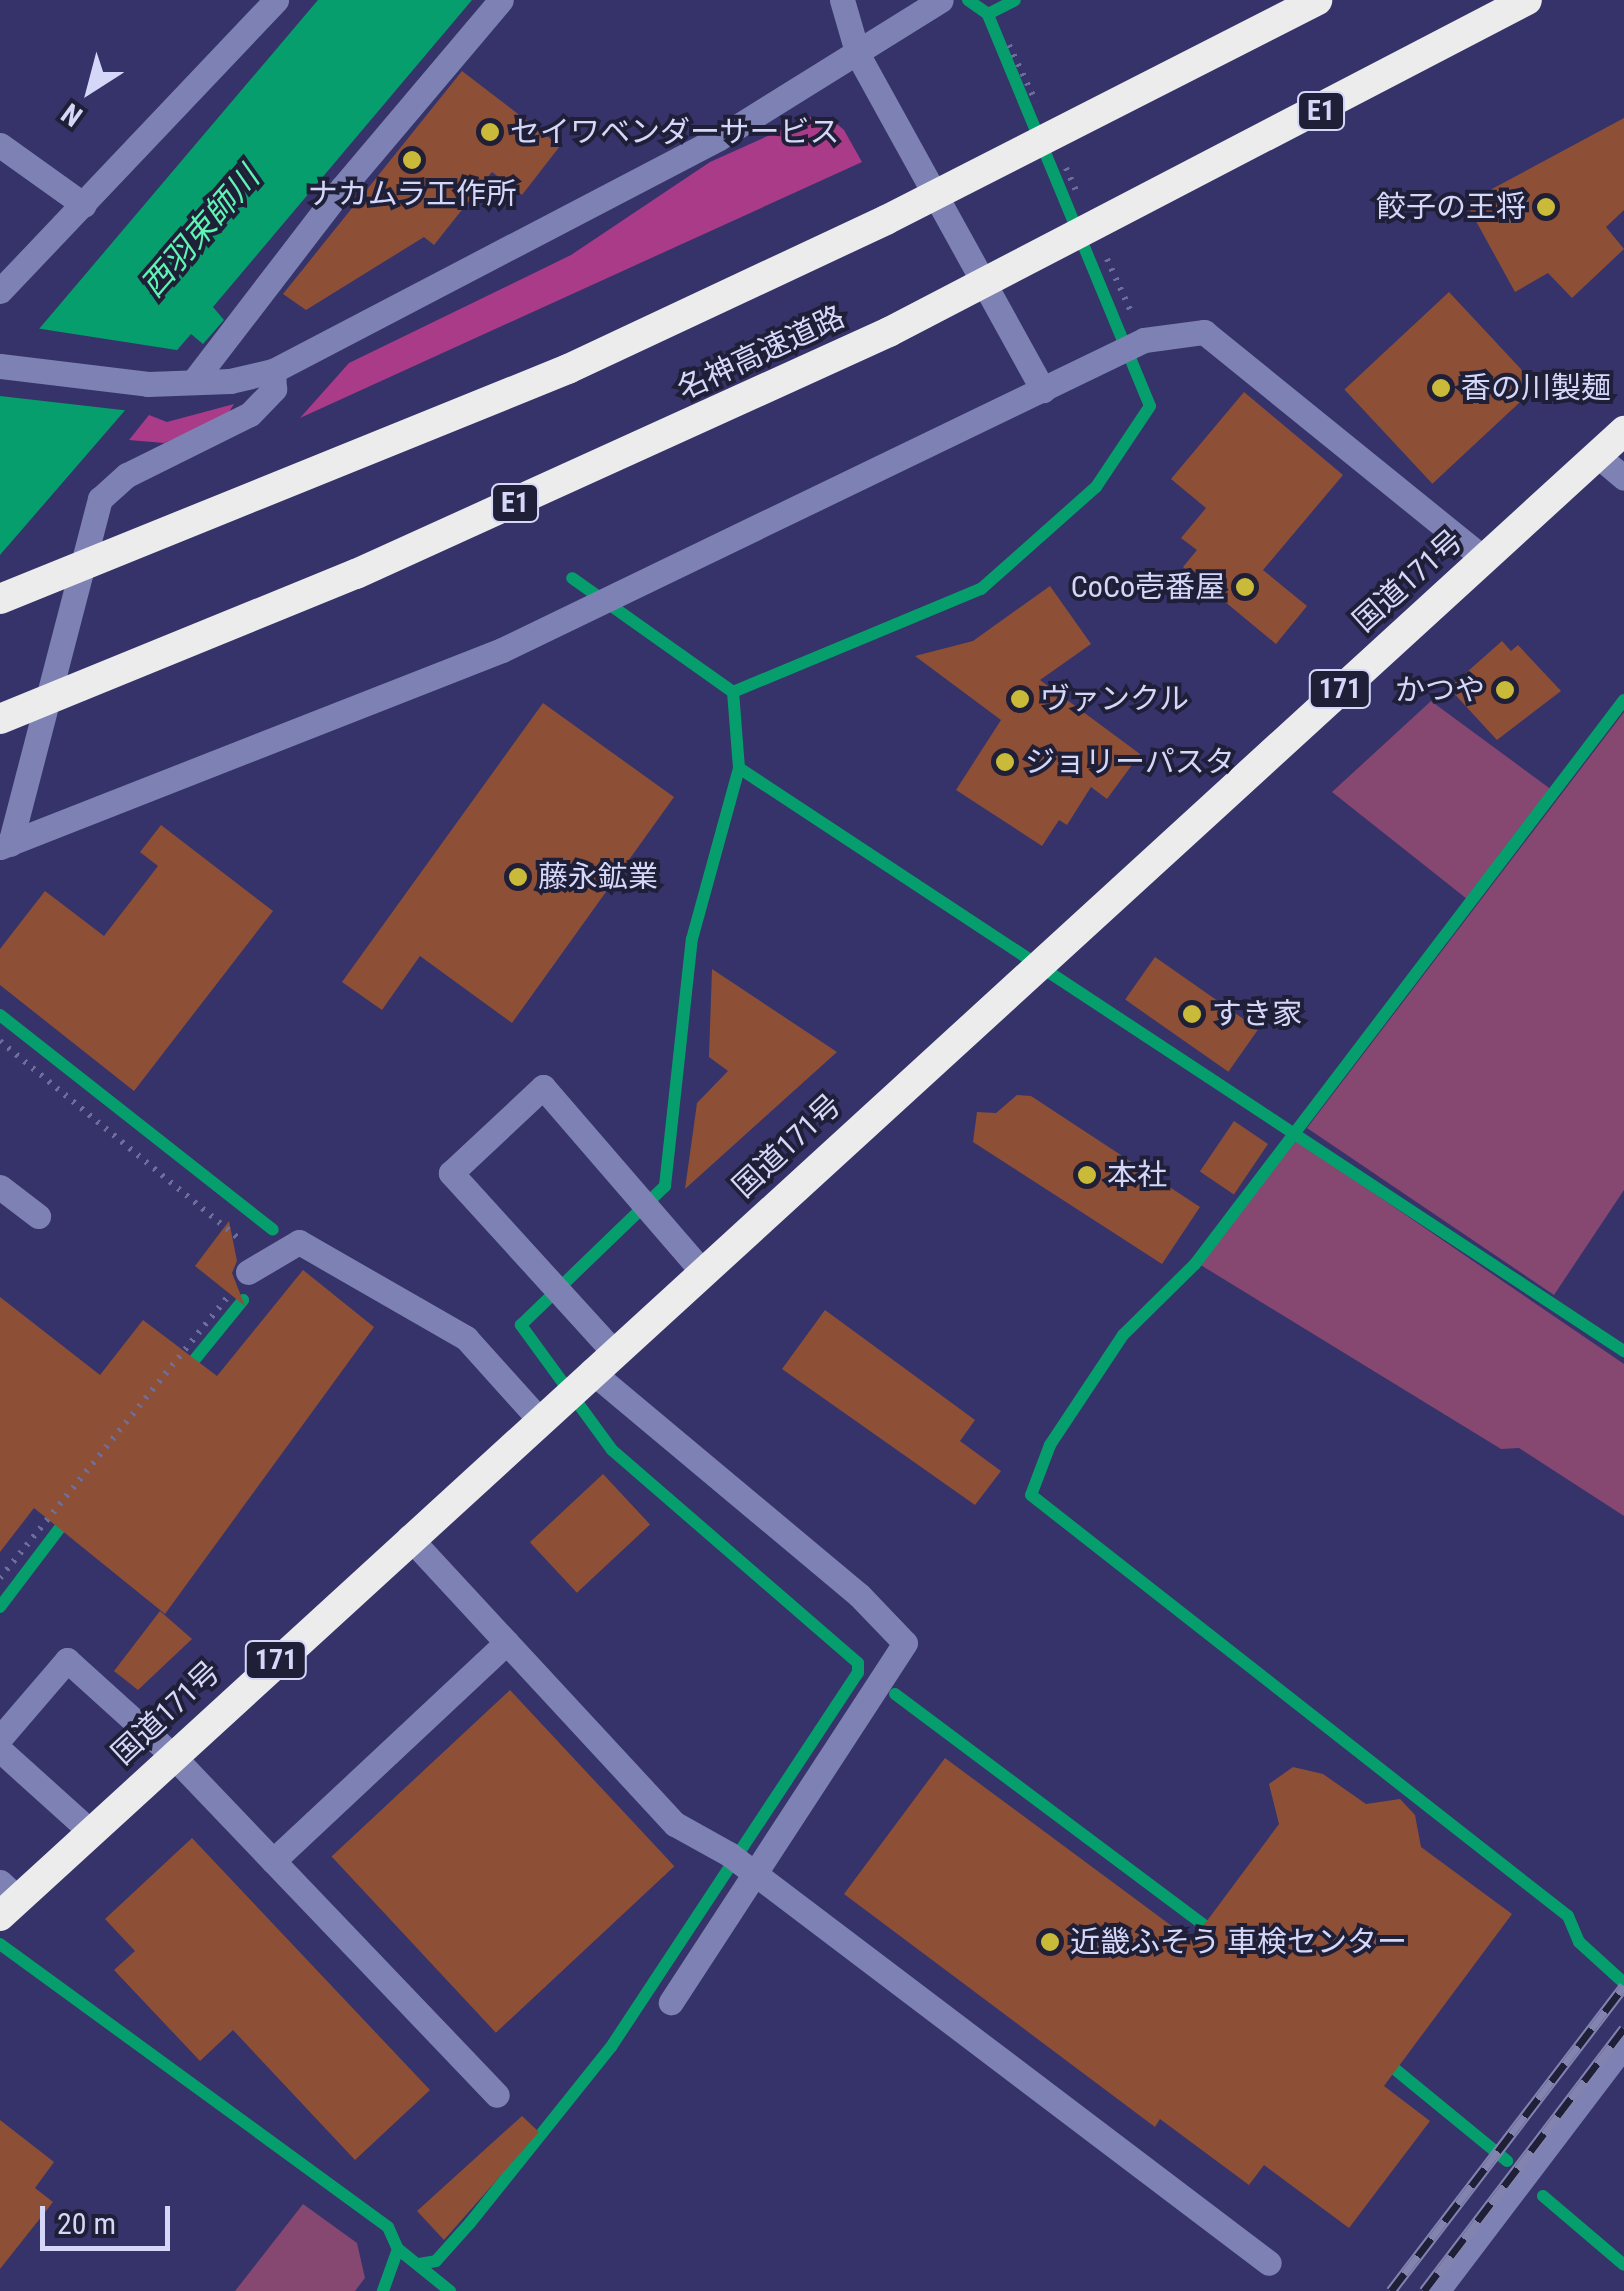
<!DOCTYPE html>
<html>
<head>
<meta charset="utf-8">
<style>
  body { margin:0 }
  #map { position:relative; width:1624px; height:2291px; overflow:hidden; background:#353369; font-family:"Roboto Condensed","Noto Sans JP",sans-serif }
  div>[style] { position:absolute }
  .green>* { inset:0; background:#864770 }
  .forest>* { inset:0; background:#aa3b88 }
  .water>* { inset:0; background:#069e6c }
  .pier>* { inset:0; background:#353369 }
  .stream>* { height:12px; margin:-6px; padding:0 6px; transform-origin:6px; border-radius:6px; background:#069e6c }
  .building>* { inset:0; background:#8e4f37; transform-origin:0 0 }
  .path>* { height:6px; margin-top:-3px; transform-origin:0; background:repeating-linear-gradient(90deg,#6e6e9c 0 2.5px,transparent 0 10.5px) }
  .minor>* { height:25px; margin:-12.5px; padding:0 12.5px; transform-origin:12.5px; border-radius:12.5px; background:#7e81b3 }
  .highway>* { height:30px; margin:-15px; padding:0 15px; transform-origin:15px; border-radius:15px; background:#ececec }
  .rail>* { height:11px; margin-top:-5.5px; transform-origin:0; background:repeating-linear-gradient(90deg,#1f1f38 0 22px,#8383af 0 44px); box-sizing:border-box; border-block:2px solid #8383af }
  .dots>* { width:28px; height:28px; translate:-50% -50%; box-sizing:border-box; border:5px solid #1f1f38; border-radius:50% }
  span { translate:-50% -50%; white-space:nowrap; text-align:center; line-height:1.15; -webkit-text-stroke:8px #1f1f38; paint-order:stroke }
  .shield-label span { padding:2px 8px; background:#1f1f38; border:2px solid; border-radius:8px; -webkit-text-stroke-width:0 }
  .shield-label { font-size:28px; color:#d4d7f8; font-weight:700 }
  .poi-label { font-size:30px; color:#d4d7f8 }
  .left { translate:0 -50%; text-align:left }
  .right { translate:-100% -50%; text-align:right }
  .street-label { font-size:30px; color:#d4d7f8 }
  .water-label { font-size:32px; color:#5df5b4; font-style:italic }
  .north { position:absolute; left:40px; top:40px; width:100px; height:100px; -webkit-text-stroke:8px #1f1f38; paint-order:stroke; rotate:216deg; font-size:28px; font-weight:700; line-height:40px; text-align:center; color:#d4d7f8 }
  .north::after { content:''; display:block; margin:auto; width:35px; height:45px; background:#d4d7f8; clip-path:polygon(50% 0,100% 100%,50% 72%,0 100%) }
  .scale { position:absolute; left:40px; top:2206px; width:130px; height:45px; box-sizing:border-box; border:5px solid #d4d7f8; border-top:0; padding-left:12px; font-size:30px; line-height:35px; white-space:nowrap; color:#d4d7f8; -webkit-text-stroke:8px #1f1f38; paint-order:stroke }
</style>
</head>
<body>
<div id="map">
  <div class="green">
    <div style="clip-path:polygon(1431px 701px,1552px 790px,1467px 899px,1332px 792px)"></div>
    <div style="clip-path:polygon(1624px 712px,1624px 1190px,1554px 1295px,1307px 1128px)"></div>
    <div style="clip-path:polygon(1293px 1138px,1624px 1364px,1624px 1516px,1519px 1448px,1501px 1449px,1199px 1264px)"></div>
    <div style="clip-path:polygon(303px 2204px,357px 2243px,365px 2278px,355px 2291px,235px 2291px)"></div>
  </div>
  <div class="forest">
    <div style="clip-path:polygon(810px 117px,830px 118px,844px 130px,862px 162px,300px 418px,349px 363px,571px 255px,710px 162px)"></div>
    <div style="clip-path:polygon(234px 404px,226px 417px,164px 443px,129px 440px,149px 415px,167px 422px)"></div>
  </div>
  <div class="water">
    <div style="clip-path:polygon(318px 0,472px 0,213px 307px,224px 320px,203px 344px,191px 334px,0 555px,0 375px)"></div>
  </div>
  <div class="pier">
    <div style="clip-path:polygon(35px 328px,183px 351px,131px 411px,0 396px,0 368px)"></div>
  </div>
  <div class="stream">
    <div style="left:968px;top:0;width:24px;rotate:35deg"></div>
    <div style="left:988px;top:14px;width:30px;rotate:-27deg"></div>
    <div style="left:733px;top:692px;width:269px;rotate:-22.6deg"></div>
    <div style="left:981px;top:589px;width:154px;rotate:-41.6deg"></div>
    <div style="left:1096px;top:487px;width:97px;rotate:-56.3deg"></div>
    <div style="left:1150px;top:406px;width:424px;rotate:-112.5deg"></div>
    <div style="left:1624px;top:700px;width:709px;rotate:127.26deg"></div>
    <div style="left:1195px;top:1264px;width:101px;rotate:135.4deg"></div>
    <div style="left:1123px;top:1335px;width:132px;rotate:123.6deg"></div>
    <div style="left:1050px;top:1445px;width:53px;rotate:110.8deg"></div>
    <div style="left:1031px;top:1495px;width:682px;rotate:38.1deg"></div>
    <div style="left:1568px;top:1916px;width:28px;rotate:67deg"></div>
    <div style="left:1579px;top:1942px;width:61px;rotate:42.3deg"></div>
    <div style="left:739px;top:768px;width:1060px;rotate:33.38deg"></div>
    <div style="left:0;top:1015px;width:347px;rotate:38.2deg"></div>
    <div style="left:187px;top:1369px;width:89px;rotate:-50.9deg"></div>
    <div style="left:0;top:1607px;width:113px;rotate:-52.9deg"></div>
    <div style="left:895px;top:1694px;width:402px;rotate:36.8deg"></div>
    <div style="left:0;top:1944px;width:480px;rotate:36.1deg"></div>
    <div style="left:388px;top:2227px;width:24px;rotate:66deg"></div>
    <div style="left:398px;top:2249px;width:45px;rotate:109.7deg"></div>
    <div style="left:1385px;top:2061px;width:158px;rotate:39.3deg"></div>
    <div style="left:1543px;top:2196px;width:106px;rotate:40.4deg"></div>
    <div style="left:398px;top:2249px;width:67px;rotate:38.9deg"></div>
    <div style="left:419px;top:2264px;width:17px;rotate:-10deg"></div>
    <div style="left:436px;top:2261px;width:51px;rotate:-48.2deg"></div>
    <div style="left:470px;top:2223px;width:226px;rotate:-51.3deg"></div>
    <div style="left:611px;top:2047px;width:448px;rotate:-56.6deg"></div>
    <div style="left:858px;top:1673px;width:10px;rotate:-90deg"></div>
    <div style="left:858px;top:1663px;width:325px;rotate:-139.1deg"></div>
    <div style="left:612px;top:1450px;width:155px;rotate:-126.1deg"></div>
    <div style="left:521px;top:1325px;width:200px;rotate:-44deg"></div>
    <div style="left:665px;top:1186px;width:248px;rotate:-83.8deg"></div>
    <div style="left:692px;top:939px;width:177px;rotate:-74.6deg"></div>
    <div style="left:739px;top:768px;width:76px;rotate:-94.5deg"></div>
    <div style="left:733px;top:692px;width:197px;rotate:-144.7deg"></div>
  </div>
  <div class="building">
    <div style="clip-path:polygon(462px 71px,560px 146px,522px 195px,492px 172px,434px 245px,424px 237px,306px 310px,283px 294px)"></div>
    <div style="clip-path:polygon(1624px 118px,1624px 210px,1606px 227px,1624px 249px,1572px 298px,1548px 273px,1515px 292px,1466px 203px)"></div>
    <div style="left:1449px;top:292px;width:129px;height:143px;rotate:47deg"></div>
    <div style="clip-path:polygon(1244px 392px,1343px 475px,1263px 570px,1307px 606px,1276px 644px,1183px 567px,1197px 550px,1181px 538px,1206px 508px,1171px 479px)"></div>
    <div style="clip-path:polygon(1050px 586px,1091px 644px,1040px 680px,1140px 754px,1107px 799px,1091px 787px,1067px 825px,1059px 820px,1042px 846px,956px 790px,1001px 720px,915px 656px,973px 641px)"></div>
    <div style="clip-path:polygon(1502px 641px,1511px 651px,1518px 645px,1561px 691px,1497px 740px,1449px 688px)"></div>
    <div style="clip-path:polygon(543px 703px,674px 797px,512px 1023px,420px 956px,382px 1010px,342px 982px)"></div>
    <div style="clip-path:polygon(161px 825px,273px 911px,134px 1091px,0 985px,0 949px,45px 891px,104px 936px,158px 866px,140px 852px)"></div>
    <div style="left:1155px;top:957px;width:126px;height:52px;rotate:35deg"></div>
    <div style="clip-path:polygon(712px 969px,837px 1052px,685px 1189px,697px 1103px,728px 1071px,709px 1057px)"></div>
    <div style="clip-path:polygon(1017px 1095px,1031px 1096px,1200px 1207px,1162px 1264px,973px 1142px,977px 1112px,996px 1113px)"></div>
    <div style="left:1234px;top:1121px;width:41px;height:61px;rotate:34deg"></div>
    <div style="clip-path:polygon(229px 1221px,237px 1261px,232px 1273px,245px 1306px,195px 1266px)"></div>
    <div style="clip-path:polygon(303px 1270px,374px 1327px,165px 1614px,34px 1508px,0 1552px,0 1297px,100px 1375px,143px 1320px,217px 1376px)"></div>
    <div style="clip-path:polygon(825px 1310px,975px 1420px,960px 1441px,1001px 1471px,975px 1505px,782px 1369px)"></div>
    <div style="left:603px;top:1474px;width:69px;height:100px;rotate:47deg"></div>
    <div style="clip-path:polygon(160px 1611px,192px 1639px,138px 1690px,114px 1671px)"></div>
    <div style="left:510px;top:1690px;width:241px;height:244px;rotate:47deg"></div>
    <div style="clip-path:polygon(945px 1758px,1192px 1941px,1279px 1824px,1269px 1784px,1293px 1767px,1323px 1774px,1366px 1804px,1400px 1799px,1415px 1815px,1421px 1847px,1512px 1914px,1384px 2086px,1430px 2121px,1349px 2228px,1264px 2165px,1249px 2185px,1160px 2119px,1155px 2127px,844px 1894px)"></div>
    <div style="clip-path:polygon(192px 1838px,430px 2090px,355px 2160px,233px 2030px,200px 2061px,114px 1970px,135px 1951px,105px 1919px)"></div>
    <div style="clip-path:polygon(522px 2116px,539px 2132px,444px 2240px,417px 2211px)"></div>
    <div style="clip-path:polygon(0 2120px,54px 2162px,35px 2188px,53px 2202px,0 2269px)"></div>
  </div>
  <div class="path">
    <div style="left:1009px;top:45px;width:63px;rotate:64.7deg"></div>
    <div style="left:1066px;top:168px;width:27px;rotate:66deg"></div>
    <div style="left:1107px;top:259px;width:58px;rotate:65.6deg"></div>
    <div style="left:0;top:1041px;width:309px;rotate:39.6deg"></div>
    <div style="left:0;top:1578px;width:363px;rotate:-51deg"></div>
  </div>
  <div class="minor">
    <div style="left:842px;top:0;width:57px;rotate:73.8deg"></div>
    <div style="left:858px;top:55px;width:383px;rotate:61.1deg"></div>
    <div style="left:0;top:145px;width:103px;rotate:35.5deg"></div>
    <div style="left:0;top:291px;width:401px;rotate:-46.5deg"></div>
    <div style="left:0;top:366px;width:149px;rotate:6.9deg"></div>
    <div style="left:148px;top:384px;width:82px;rotate:-2.1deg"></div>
    <div style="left:230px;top:381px;width:44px;rotate:-13.1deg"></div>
    <div style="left:273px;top:371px;width:503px;rotate:-27.58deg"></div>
    <div style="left:719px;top:138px;width:261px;rotate:-31.9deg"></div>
    <div style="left:193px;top:382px;width:245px;rotate:-52.5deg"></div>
    <div style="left:342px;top:188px;width:246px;rotate:-49.8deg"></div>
    <div style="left:1598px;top:456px;width:34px;rotate:40deg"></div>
    <div style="left:10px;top:844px;width:357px;rotate:-75.4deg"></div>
    <div style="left:100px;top:499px;width:36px;rotate:-42deg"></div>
    <div style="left:127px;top:475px;width:137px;rotate:-26.4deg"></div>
    <div style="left:250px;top:414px;width:35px;rotate:-46deg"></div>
    <div style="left:274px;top:389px;width:18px;rotate:-93deg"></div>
    <div style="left:0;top:847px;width:539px;rotate:-21.43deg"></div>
    <div style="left:502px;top:650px;width:713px;rotate:-25.77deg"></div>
    <div style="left:1144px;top:340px;width:61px;rotate:-7.6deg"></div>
    <div style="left:1204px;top:332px;width:360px;rotate:39deg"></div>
    <div style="left:0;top:1187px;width:48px;rotate:37.3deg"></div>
    <div style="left:248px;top:1272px;width:59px;rotate:-30.5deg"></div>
    <div style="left:299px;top:1242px;width:193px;rotate:29.9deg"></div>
    <div style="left:466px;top:1338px;width:108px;rotate:48deg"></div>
    <div style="left:613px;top:1351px;width:241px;rotate:-132.3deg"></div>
    <div style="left:451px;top:1173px;width:126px;rotate:-43.1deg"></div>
    <div style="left:543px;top:1087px;width:243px;rotate:49.2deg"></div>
    <div style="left:591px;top:1371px;width:349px;rotate:39.9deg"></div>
    <div style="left:859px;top:1595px;width:66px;rotate:46.2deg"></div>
    <div style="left:905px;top:1643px;width:429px;rotate:123.1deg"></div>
    <div style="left:409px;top:1537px;width:391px;rotate:47.2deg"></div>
    <div style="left:675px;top:1824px;width:62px;rotate:29.1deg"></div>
    <div style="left:729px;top:1854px;width:677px;rotate:37.14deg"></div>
    <div style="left:0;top:1738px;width:103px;rotate:-49.3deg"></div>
    <div style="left:67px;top:1660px;width:142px;rotate:42.1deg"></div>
    <div style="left:172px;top:1755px;width:470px;rotate:46.3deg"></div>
    <div style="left:0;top:1750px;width:121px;rotate:42deg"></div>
    <div style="left:273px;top:1861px;width:320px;rotate:-43.1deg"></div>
    <div style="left:0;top:1882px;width:25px;rotate:43deg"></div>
    <div style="left:1437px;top:2291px;width:309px;rotate:-52.8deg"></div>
  </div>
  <div class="highway">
    <div style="left:0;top:599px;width:613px;rotate:-22.04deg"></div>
    <div style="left:568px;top:369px;width:351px;rotate:-25.1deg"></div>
    <div style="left:886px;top:220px;width:484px;rotate:-27deg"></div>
    <div style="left:0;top:719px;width:384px;rotate:-22.2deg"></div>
    <div style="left:356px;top:574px;width:585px;rotate:-24.42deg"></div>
    <div style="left:889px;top:332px;width:719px;rotate:-27.49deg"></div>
    <div style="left:0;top:1916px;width:2201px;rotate:-42.44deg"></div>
  </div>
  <div class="rail">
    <div style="left:1391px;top:2291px;width:384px;rotate:-52.6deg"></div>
    <div style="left:1424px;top:2291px;width:330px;rotate:-52.7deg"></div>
  </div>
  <div class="dots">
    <div style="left:490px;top:132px;background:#caba39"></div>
    <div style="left:412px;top:160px;background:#caba39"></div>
    <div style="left:1546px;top:207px;background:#caba39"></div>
    <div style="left:1441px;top:388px;background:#caba39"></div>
    <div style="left:1245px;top:587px;background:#caba39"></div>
    <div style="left:1505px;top:690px;background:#caba39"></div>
    <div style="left:1020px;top:699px;background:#caba39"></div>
    <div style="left:1005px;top:762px;background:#caba39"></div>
    <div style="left:518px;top:877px;background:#caba39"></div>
    <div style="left:1192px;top:1014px;background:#caba39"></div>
    <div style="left:1087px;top:1175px;background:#caba39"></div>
    <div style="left:1050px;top:1942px;background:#caba39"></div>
  </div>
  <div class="shield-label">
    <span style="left:1321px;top:111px">E1</span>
    <span style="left:515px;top:503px">E1</span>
    <span style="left:1340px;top:689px">171</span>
    <span style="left:276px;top:1660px">171</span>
  </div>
  <div class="poi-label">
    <span class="left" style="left:510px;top:132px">セイワベンダーサービス</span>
    <span style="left:412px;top:194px">ナカムラ工作所</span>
    <span class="right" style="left:1526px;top:207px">餃子の王将</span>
    <span class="left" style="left:1461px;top:388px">香の川製麺</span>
    <span class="right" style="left:1225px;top:587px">CoCo壱番屋</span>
    <span class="right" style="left:1485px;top:690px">かつや</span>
    <span class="left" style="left:1040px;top:699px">ヴァンクル</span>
    <span class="left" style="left:1025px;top:762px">ジョリーパスタ</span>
    <span class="left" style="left:538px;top:877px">藤永鉱業</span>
    <span class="left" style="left:1212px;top:1014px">すき家</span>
    <span class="left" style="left:1107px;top:1175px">本社</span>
    <span class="left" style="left:1070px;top:1942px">近畿ふそう 車検センター</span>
  </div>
  <div class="street-label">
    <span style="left:761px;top:353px;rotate:-25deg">名神高速道路</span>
    <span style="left:1408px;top:581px;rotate:-42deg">国道171号</span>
    <span style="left:787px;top:1146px;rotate:-43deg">国道171号</span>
    <span style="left:166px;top:1713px;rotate:-43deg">国道171号</span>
  </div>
  <div class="water-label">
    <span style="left:200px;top:232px;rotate:-49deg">西羽束師川</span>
  </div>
  <div class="north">N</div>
  <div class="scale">20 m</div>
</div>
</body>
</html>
